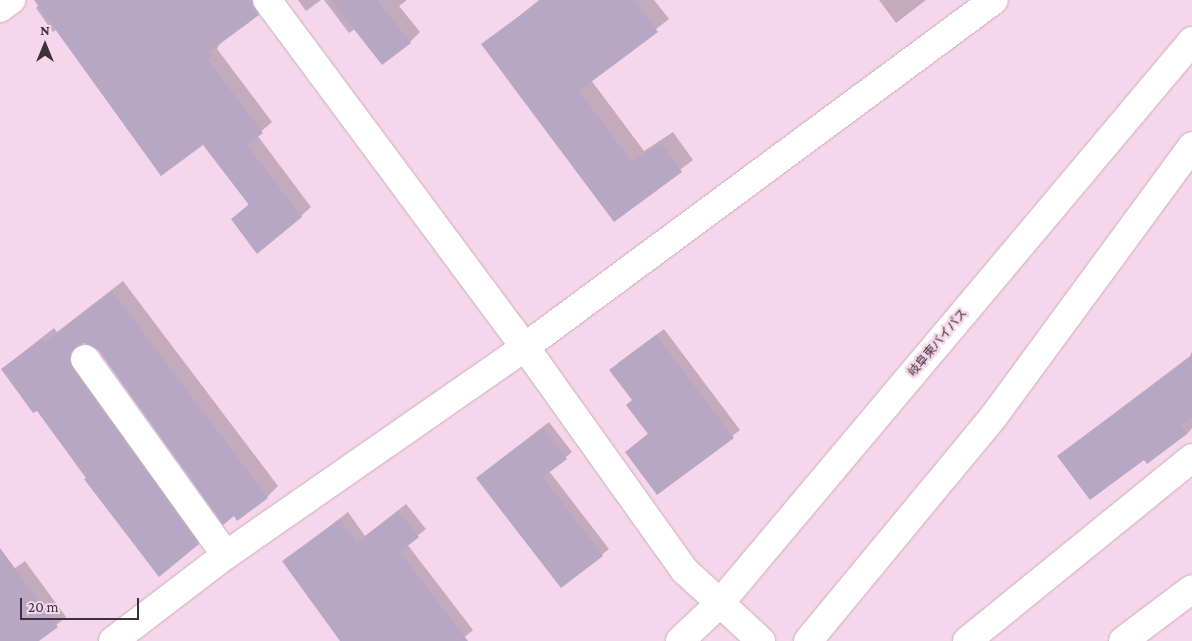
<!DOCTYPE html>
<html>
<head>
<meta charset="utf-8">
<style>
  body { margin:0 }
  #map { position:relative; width:1192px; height:641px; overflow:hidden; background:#f6d6ea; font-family:"Crimson Pro","Noto Sans JP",serif }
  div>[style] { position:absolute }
  .shadow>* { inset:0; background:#0003 }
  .building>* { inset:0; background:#b6a8c5 }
  .roads { filter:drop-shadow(0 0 1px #ccadc0) drop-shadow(0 0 1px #ccadc0) }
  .minor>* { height:28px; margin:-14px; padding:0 14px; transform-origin:14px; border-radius:14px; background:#fff }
  .trunk>* { height:28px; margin:-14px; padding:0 14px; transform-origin:14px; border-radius:14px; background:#fff }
  span { translate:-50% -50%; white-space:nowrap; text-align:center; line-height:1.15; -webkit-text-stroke:5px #f6d6ea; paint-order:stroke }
  .street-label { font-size:12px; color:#3e3139 }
  .north { position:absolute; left:20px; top:20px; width:50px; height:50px; -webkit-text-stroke:4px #f6d6ea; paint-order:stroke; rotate:0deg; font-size:14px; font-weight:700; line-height:20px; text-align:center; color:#3e3139 }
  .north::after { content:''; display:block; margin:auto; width:18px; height:22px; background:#3e3139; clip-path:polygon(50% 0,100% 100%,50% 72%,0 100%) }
  .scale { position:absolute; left:20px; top:598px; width:119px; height:22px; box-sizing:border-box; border:2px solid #3e3139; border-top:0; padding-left:6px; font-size:15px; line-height:18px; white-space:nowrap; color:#3e3139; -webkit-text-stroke:4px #f6d6ea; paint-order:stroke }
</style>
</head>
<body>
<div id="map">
  <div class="shadow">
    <div style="clip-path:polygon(43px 0,265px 0,268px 4px,220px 43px,217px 49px,272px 122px,257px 135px,311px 207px,301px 216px,232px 219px,250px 203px,203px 144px,57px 29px,53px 32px,36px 8px)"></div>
    <div style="clip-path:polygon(298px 0,321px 0,306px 11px)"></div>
    <div style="clip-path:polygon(324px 0,407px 0,399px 6px,420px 32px,410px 42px,355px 29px,349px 33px)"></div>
    <div style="clip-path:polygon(539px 0,654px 0,669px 19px,591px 80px,644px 151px,673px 132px,693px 160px,614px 220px,483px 45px)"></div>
    <div style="clip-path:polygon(879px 0,926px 0,896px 23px)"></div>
    <div style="clip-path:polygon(123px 281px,278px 486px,267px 497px,98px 349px,83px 342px,83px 357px,209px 532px,198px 544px,37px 409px,2px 369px,54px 328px,57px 332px)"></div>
    <div style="clip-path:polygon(664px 329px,740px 430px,658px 493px,626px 452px,649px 433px,618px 363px)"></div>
    <div style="clip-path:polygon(1192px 351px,1192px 428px,1187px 434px,1144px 459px,1058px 456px,1190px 356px)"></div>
    <div style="clip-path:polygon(549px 422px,572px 452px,549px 471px,609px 549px,561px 587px,484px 472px)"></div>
    <div style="clip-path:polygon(406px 504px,426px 529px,407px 544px,473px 630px,460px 641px,341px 641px,284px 561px,348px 512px,365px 536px)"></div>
    <div style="clip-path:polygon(25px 561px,66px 617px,37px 641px,0 641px,0 579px)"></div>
  </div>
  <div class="building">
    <div style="clip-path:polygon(34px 0,252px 0,259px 15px,209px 52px,212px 56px,207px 59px,263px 133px,247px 145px,302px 217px,257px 254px,231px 219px,249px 205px,203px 145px,161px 176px)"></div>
    <div style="clip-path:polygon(331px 0,377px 0,411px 43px,382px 65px)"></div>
    <div style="clip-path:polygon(541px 0,634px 0,658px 32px,579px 91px,632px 162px,661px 143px,682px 172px,614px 222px,481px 44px)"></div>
    <div style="clip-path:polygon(112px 291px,268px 498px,237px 521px,234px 516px,223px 525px,98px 350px,84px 343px,76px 347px,69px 360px,72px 368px,199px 544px,159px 577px,84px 479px,86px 478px,37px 411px,33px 413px,1px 369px,43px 338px,46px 342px)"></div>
    <div style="clip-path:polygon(656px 335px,734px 438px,657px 495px,625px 452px,648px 434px,626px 405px,632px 400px,609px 370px)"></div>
    <div style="clip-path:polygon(1192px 356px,1192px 417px,1181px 425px,1187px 434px,1147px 464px,1144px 460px,1090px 500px,1057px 456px)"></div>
    <div style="clip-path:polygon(543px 428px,567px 459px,543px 477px,603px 556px,561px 588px,476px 478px)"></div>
    <div style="clip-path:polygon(398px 511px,419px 537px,400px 552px,468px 641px,340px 641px,282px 561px,340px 519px,357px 543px)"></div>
    <div style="clip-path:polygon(0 548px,58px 627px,39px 641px,0 641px)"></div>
  </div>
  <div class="roads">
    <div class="minor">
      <div style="left:267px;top:0;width:432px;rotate:53.4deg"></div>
      <div style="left:525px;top:347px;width:274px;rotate:54.5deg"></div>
      <div style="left:684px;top:570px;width:49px;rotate:42.5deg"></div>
      <div style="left:0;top:8px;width:14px;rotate:-36deg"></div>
      <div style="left:85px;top:359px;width:241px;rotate:54.3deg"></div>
      <div style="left:113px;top:641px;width:142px;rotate:-37.3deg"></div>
      <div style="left:226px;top:555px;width:364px;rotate:-34.8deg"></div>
      <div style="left:525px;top:347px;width:583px;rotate:-36.5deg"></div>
      <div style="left:967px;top:641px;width:290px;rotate:-39.1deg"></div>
    </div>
    <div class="trunk">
      <div style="left:720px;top:603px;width:56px;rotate:42.8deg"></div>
      <div style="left:680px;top:641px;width:55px;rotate:-43.5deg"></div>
      <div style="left:720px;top:603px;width:734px;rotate:-49.97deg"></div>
      <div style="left:808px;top:641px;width:292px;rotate:-50.4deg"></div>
      <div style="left:994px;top:416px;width:335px;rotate:-53.7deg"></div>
      <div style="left:1123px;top:641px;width:86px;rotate:-37deg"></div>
    </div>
  </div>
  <div class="street-label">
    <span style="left:938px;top:343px;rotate:-50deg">岐阜東バイパス</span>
  </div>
  <div class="north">N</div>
  <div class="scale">20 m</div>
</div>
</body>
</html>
